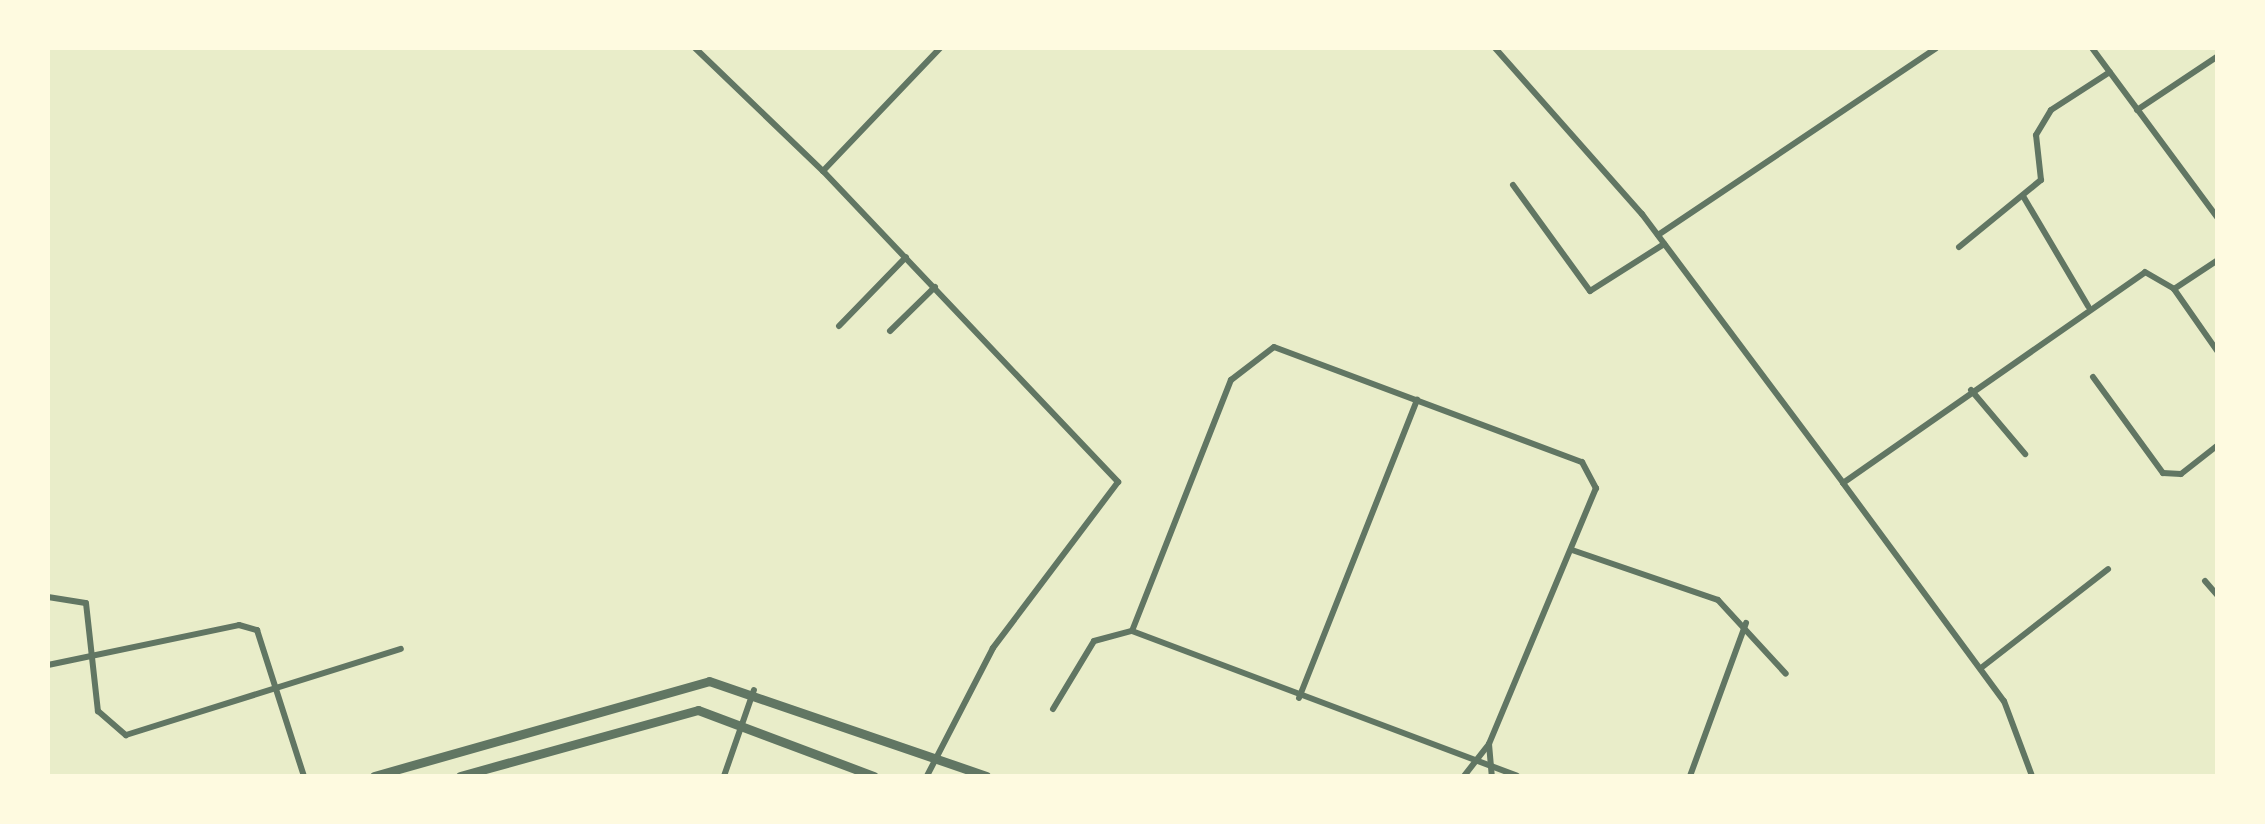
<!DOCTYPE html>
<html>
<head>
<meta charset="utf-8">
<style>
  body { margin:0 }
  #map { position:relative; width:2265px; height:824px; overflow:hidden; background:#e9edc9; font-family:"Roboto Serif",serif }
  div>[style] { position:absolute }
  .minor>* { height:6px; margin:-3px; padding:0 3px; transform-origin:3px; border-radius:3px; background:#617663 }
  .tertiary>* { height:9px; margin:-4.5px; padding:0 4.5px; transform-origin:4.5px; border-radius:4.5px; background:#617663 }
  span { translate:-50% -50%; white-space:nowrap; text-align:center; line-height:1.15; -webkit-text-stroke:8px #fefae0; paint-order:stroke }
  .frame { position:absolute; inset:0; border:50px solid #fefae0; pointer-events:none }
</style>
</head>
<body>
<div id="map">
  <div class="minor">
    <div style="left:695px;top:48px;width:178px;rotate:43.9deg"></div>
    <div style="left:823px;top:171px;width:170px;rotate:-46.4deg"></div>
    <div style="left:1495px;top:48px;width:222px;rotate:48.5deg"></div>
    <div style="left:1642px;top:214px;width:336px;rotate:53.2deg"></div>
    <div style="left:1843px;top:483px;width:368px;rotate:-34.9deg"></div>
    <div style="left:2145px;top:272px;width:34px;rotate:30deg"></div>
    <div style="left:2174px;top:289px;width:77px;rotate:55.1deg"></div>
    <div style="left:2092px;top:48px;width:212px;rotate:53.5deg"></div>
    <div style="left:2137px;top:110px;width:97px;rotate:-33.7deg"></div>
    <div style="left:823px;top:171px;width:429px;rotate:46.5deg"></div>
    <div style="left:1118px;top:482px;width:208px;rotate:127deg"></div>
    <div style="left:993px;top:648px;width:144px;rotate:117.3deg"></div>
    <div style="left:1513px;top:185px;width:131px;rotate:54deg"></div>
    <div style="left:1590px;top:291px;width:88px;rotate:-32.4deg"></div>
    <div style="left:2023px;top:196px;width:128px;rotate:59.4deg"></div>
    <div style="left:1658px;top:235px;width:335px;rotate:-33.9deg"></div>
    <div style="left:1959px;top:247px;width:106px;rotate:-39.3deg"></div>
    <div style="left:2041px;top:180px;width:45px;rotate:-96.3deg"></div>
    <div style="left:2036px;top:135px;width:29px;rotate:-59deg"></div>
    <div style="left:2051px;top:110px;width:70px;rotate:-32.8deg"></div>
    <div style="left:2174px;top:289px;width:53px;rotate:-33.4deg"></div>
    <div style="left:839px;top:326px;width:96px;rotate:-45.8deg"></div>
    <div style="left:890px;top:331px;width:63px;rotate:-44.4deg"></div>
    <div style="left:2093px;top:377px;width:119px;rotate:53.9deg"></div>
    <div style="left:2163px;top:473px;width:18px;rotate:3deg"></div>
    <div style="left:2181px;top:474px;width:47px;rotate:-38.1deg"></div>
    <div style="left:1971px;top:390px;width:84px;rotate:49.8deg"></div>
    <div style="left:1843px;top:483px;width:271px;rotate:53.6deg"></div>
    <div style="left:2004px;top:701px;width:80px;rotate:69.5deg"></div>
    <div style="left:1572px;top:550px;width:154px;rotate:18.9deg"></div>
    <div style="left:1718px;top:600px;width:100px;rotate:47.4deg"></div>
    <div style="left:2205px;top:581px;width:20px;rotate:49deg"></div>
    <div style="left:48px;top:597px;width:38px;rotate:9deg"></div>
    <div style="left:86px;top:603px;width:109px;rotate:83.7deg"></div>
    <div style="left:98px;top:711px;width:37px;rotate:41deg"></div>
    <div style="left:126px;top:735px;width:288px;rotate:-17.4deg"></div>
    <div style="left:1132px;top:631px;width:270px;rotate:-68.5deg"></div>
    <div style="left:1231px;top:380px;width:54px;rotate:-37.5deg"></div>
    <div style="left:1274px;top:347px;width:329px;rotate:20.5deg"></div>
    <div style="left:1582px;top:462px;width:30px;rotate:62deg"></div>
    <div style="left:1596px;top:488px;width:277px;rotate:112.7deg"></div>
    <div style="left:1489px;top:744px;width:41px;rotate:128deg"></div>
    <div style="left:48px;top:665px;width:195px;rotate:-11.8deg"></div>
    <div style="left:239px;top:625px;width:19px;rotate:16deg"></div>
    <div style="left:257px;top:630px;width:153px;rotate:72.2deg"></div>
    <div style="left:1981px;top:668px;width:161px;rotate:-37.9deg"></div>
    <div style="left:1299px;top:698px;width:321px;rotate:-68.4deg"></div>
    <div style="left:1053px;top:709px;width:79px;rotate:-58.9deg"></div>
    <div style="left:1094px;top:641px;width:39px;rotate:-15deg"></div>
    <div style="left:1132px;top:631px;width:411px;rotate:20.6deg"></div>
    <div style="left:1489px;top:744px;width:32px;rotate:85deg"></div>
    <div style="left:724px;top:776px;width:91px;rotate:-70.8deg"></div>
    <div style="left:1690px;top:776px;width:163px;rotate:-69.9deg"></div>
  </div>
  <div class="tertiary">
    <div style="left:374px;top:776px;width:348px;rotate:-15.8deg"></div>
    <div style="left:709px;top:681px;width:293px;rotate:18.9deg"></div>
    <div style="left:460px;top:776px;width:247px;rotate:-15.5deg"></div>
    <div style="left:698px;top:710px;width:188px;rotate:20.6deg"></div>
  </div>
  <div class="frame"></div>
</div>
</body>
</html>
